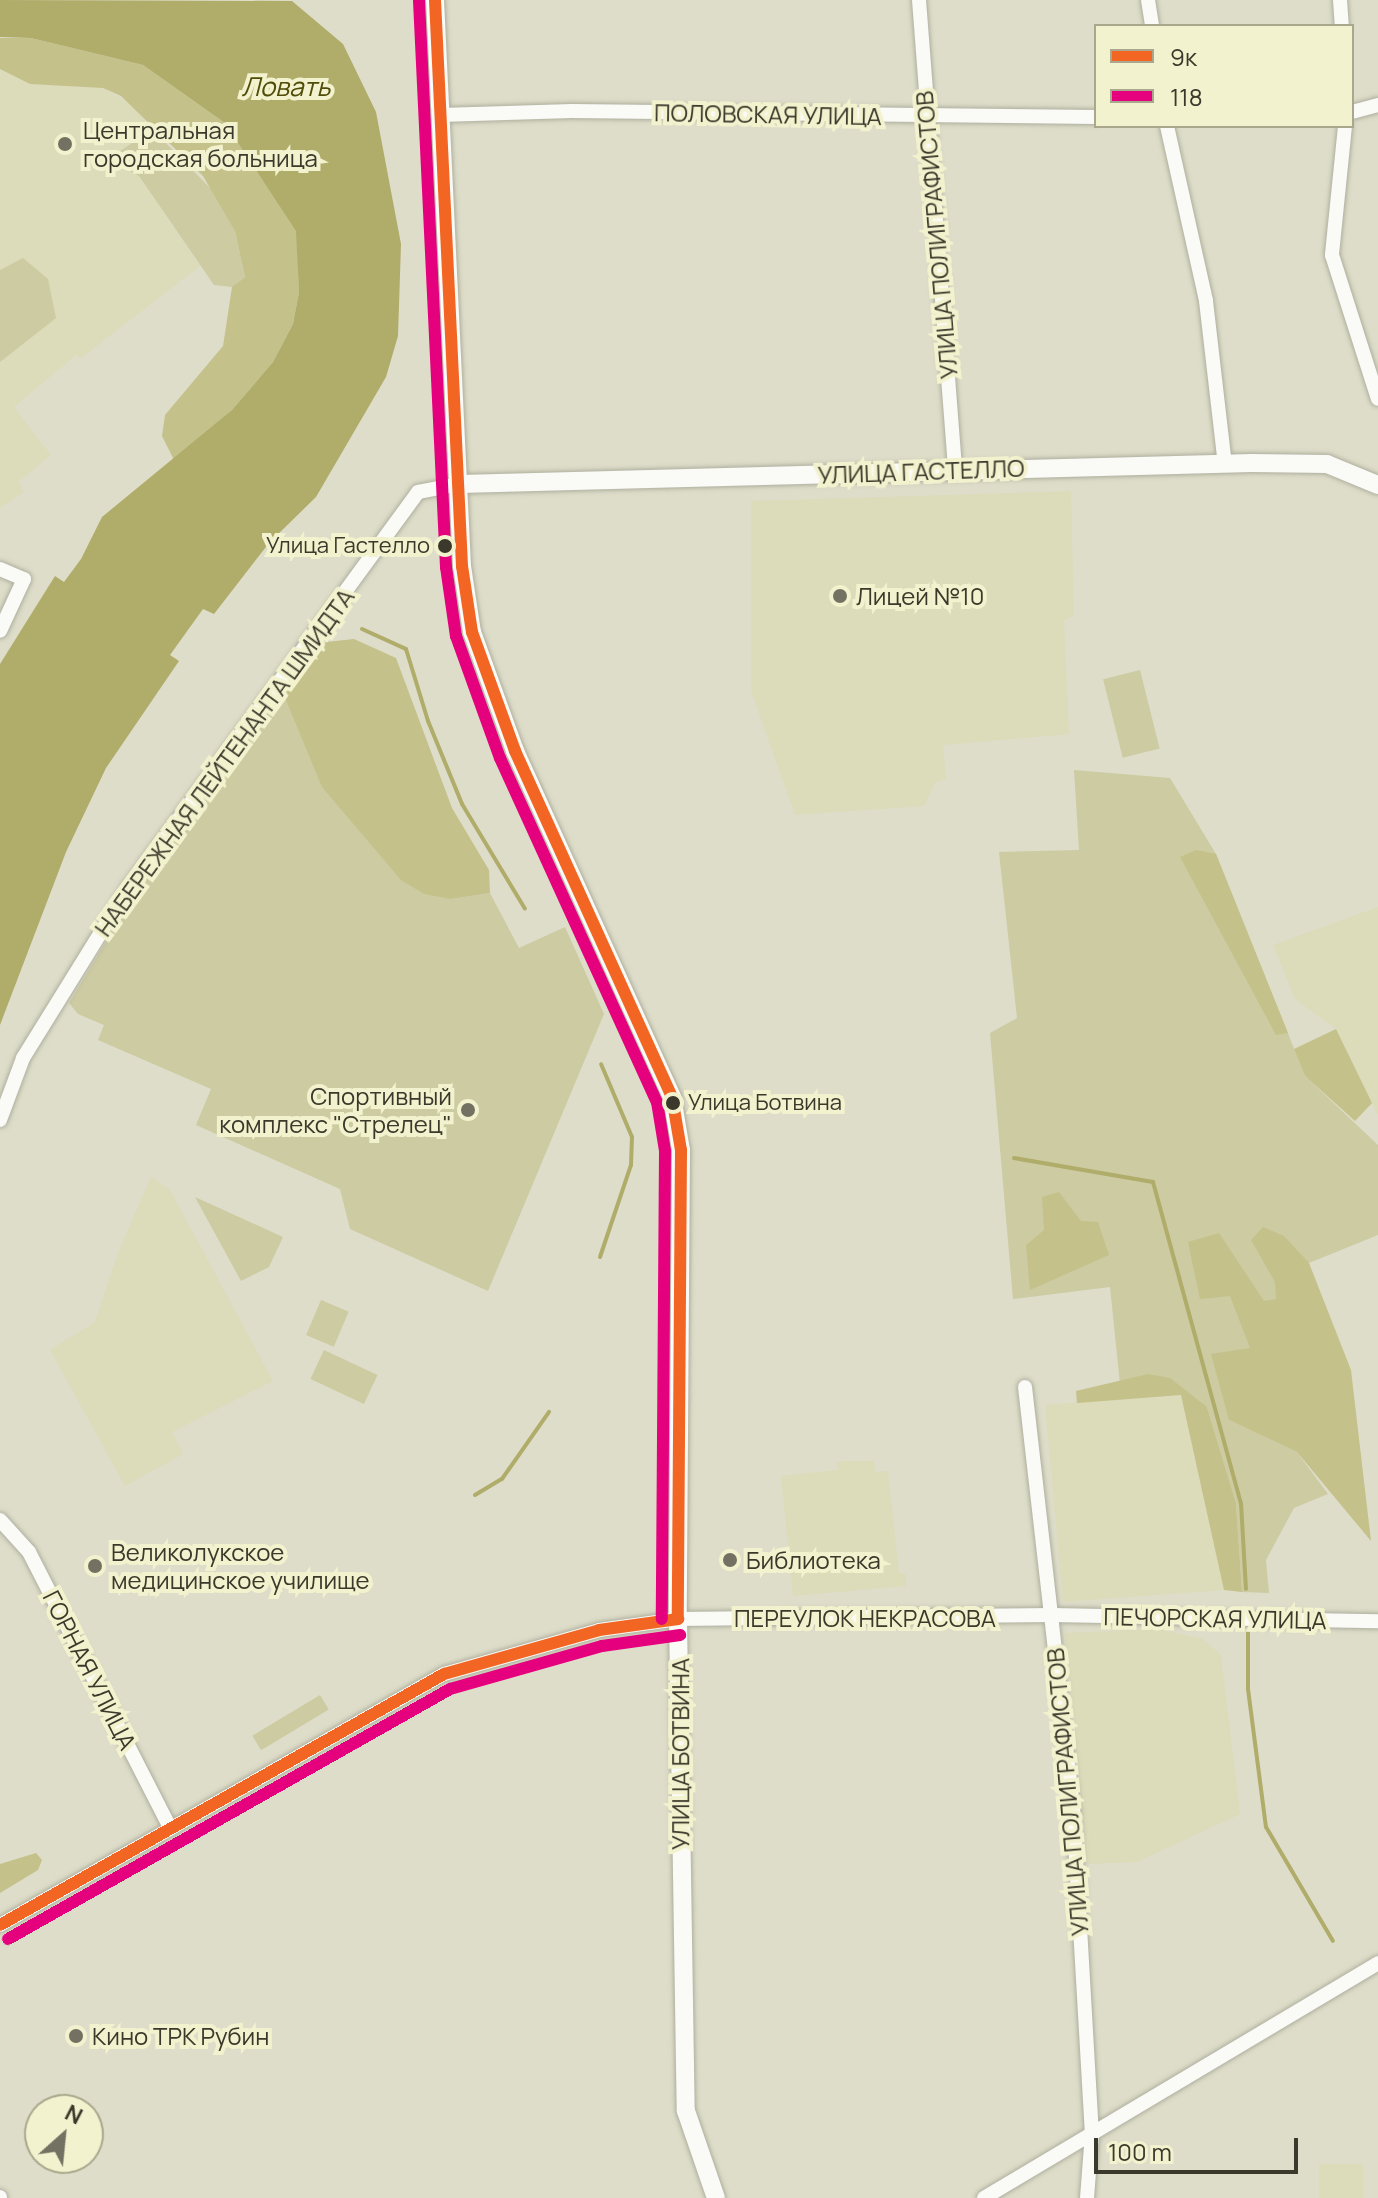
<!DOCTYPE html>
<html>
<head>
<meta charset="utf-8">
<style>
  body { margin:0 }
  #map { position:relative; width:1378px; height:2198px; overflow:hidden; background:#deddc9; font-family:Manrope,sans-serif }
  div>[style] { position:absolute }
  .built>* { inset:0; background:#dcdbba; transform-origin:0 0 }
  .green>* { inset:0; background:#cdcba2; transform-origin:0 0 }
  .forest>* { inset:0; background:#c4c18a }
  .water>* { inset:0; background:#b0ac6a }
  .stream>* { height:4px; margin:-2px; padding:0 2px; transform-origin:2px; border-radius:2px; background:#b0ac6a }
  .roads { filter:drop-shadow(0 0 2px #afaf9f) drop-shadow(0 0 2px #afaf9f) }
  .minor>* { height:14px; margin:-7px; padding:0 7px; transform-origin:7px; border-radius:7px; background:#fafaf7 }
  .major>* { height:18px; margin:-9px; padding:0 9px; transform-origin:9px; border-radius:9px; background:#fafaf7 }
  .bus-1>* { height:12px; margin:-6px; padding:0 6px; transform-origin:6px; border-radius:6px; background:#f26522 }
  .bus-2>* { height:12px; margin:-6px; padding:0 6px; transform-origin:6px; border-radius:6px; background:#e5007d }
  .dots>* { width:22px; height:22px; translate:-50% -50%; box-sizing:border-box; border:4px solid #f3f2ce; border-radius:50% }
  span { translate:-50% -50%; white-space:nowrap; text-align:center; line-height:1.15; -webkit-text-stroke:8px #f3f2ce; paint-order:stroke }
  .bus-label { font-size:22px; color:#3a392b }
  .right { translate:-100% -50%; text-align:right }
  .left { translate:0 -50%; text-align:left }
  .street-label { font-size:24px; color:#3a392b }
  .poi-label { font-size:24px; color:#3a392b }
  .water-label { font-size:26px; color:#504c09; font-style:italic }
  .legend { position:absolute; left:1094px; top:24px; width:260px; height:104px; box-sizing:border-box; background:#f3f2ce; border:2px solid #a9a88d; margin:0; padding:10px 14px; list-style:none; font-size:24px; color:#3a392b }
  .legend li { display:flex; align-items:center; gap:16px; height:40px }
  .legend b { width:40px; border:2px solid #a9a88d }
  .north { position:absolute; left:24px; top:2094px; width:80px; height:80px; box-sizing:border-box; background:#f3f2ce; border:2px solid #a9a88d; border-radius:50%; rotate:27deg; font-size:22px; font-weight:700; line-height:32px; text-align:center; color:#3a392b }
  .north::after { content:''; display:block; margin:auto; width:28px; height:36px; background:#737262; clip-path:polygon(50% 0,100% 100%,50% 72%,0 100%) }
  .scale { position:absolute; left:1094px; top:2138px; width:204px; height:36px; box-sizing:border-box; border:4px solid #3a392b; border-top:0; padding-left:10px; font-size:24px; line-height:28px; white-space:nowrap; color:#3a392b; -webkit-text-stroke:6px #f3f2ce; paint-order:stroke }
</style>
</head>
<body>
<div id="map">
  <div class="built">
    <div style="clip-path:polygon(0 69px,30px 84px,103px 88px,129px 103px,152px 129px,110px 159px,139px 176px,200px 266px,81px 358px,76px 355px,14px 407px,51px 455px,18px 482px,24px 492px,0 508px)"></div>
    <div style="clip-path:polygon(1071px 491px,1074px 615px,1064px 621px,1069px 734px,943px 745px,946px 779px,936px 782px,924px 806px,795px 815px,751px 691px,751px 501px)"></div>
    <div style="clip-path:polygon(1378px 907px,1378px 1115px,1336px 1029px,1295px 999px,1273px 945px)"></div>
    <div style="clip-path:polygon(151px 1177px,170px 1190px,273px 1381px,172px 1432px,183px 1454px,125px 1486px,50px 1350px,95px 1322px,119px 1250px)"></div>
    <div style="clip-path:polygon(1181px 1394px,1224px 1590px,1063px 1602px,1045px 1405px)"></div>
    <div style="clip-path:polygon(844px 1461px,874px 1461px,876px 1472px,888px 1471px,899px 1573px,906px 1574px,906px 1586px,793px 1596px,781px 1476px,838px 1470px,837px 1462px)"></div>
    <div style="clip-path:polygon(1159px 1629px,1203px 1639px,1221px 1655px,1240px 1814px,1137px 1862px,1087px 1864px,1065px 1633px)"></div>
    <div style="left:1363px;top:2164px;width:34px;height:44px;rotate:90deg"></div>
  </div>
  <div class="green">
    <div style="clip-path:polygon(152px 129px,221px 199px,235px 231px,245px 277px,232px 287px,214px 285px,139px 176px,109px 159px)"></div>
    <div style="clip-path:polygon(23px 258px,48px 279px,56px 318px,0 362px,0 270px)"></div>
    <div style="left:1140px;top:670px;width:81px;height:38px;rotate:76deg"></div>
    <div style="clip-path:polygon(283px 693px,301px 734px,451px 899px,490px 893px,519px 948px,565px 927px,604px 1014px,488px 1291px,350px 1229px,340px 1189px,196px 1125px,211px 1089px,98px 1040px,104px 1025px,78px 1014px,69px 1003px,135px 894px)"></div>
    <div style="clip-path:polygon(1074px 770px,1170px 778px,1216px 854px,1305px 1076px,1378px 1145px,1378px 1235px,1309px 1263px,1229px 1420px,1297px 1452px,1328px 1494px,1294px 1508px,1266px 1560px,1269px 1593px,1242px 1592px,1236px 1503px,1207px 1407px,1148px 1374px,1120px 1384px,1110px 1287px,1013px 1299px,990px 1033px,1017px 1018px,999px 852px,1079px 850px)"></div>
    <div style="clip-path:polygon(195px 1197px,283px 1237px,269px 1267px,241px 1281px)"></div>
    <div style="left:321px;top:1300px;width:30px;height:38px;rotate:23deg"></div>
    <div style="left:324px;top:1350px;width:59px;height:32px;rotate:25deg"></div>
    <div style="left:320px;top:1695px;width:17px;height:79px;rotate:59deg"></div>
  </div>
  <div class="forest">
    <div style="clip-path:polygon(0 38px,31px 38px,143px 65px,225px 123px,297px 231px,299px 292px,293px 324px,273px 362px,232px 410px,174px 460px,162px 436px,165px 415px,223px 346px,232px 287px,245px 277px,235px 231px,203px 176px,121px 96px,103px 88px,30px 84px,0 69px)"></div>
    <div style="clip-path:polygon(354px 639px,396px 658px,452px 808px,489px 870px,490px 893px,451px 899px,424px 894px,401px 880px,322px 787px,283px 693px,326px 642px)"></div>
    <div style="clip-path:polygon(1196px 850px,1216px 854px,1288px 1033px,1276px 1035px,1180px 857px)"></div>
    <div style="clip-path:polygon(1336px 1029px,1372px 1103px,1355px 1121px,1305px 1076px,1294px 1049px)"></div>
    <div style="clip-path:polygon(1059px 1192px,1081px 1221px,1098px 1222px,1109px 1255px,1030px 1290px,1026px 1245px,1044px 1230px,1042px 1197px)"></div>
    <div style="clip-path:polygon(1263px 1227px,1284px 1236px,1309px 1263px,1351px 1370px,1371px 1541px,1297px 1452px,1229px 1420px,1211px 1354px,1250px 1348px,1230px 1296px,1200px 1299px,1188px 1242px,1219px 1233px,1264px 1301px,1276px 1299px,1275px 1282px,1251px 1240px)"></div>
    <div style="clip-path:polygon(1148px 1374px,1170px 1378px,1207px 1407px,1236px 1503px,1242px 1592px,1224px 1590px,1181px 1395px,1077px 1403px,1076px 1391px)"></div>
    <div style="clip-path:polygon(36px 1853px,42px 1860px,38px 1870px,0 1893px,0 1864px)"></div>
  </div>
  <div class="water">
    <div style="clip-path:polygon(0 0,292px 1px,343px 44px,376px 112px,401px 244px,398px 336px,386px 377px,316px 497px,269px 543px,214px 614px,203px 609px,170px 655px,179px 661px,106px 768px,66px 852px,0 1025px,0 664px,55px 576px,64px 582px,81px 559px,102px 517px,232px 410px,273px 362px,293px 324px,299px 292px,296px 231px,225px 123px,143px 65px,31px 38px,0 37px)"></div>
  </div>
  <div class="stream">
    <div style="left:362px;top:629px;width:48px;rotate:24.4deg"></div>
    <div style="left:406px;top:649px;width:75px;rotate:73deg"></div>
    <div style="left:428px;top:721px;width:90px;rotate:67.7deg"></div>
    <div style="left:462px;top:804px;width:122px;rotate:59deg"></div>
    <div style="left:1014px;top:1158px;width:141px;rotate:9.8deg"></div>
    <div style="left:1153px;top:1182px;width:333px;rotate:74.7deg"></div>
    <div style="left:1241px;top:1503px;width:86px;rotate:86.7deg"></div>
    <div style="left:600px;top:1257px;width:97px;rotate:-71.4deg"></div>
    <div style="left:631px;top:1165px;width:28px;rotate:-88deg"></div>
    <div style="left:632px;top:1137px;width:79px;rotate:-113deg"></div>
    <div style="left:475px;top:1495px;width:31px;rotate:-31deg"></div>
    <div style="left:502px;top:1479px;width:82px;rotate:-55deg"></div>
    <div style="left:1248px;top:1632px;width:57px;rotate:90deg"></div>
    <div style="left:1248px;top:1689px;width:139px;rotate:82.6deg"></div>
    <div style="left:1266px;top:1827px;width:132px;rotate:59.6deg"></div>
  </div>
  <div class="roads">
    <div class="minor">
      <div style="left:919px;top:0;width:471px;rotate:85.6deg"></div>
      <div style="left:1148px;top:0;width:26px;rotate:81deg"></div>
      <div style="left:1340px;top:0;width:26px;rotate:86deg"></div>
      <div style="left:1352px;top:112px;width:27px;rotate:-15deg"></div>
      <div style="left:440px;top:115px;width:132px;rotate:-1.7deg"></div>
      <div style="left:572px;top:111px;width:524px;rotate:0.66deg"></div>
      <div style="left:1167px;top:126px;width:179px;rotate:77.4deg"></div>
      <div style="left:1206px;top:301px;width:164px;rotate:83.4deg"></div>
      <div style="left:1345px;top:126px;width:130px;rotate:95.8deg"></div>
      <div style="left:1332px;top:255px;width:151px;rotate:72.3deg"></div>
      <div style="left:0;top:569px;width:26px;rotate:23deg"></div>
      <div style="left:24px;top:579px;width:57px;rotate:114.8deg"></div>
      <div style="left:0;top:1120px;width:66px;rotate:-69.6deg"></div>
      <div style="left:23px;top:1058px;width:201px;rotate:-58.2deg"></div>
      <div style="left:129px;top:887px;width:489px;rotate:-53.8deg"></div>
      <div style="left:418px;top:492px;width:43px;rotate:-10.8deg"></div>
      <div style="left:1025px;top:1387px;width:422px;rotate:83.5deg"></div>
      <div style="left:1073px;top:1806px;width:328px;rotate:86.7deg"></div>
      <div style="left:1092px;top:2133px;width:65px;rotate:94.4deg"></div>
      <div style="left:0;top:1520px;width:43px;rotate:47.8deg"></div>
      <div style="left:29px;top:1552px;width:309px;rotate:62.9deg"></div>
      <div style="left:0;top:1925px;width:510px;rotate:-29.48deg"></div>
      <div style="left:444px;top:1674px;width:161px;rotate:-15.8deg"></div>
      <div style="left:599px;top:1630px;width:80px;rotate:-7.9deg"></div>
      <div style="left:678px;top:1619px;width:87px;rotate:-0.7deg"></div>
      <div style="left:765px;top:1618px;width:287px;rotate:-0.6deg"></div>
      <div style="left:1052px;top:1615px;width:326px;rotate:1.1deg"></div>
      <div style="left:0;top:2197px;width:1px;rotate:90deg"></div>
      <div style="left:984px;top:2198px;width:459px;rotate:-30.8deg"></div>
    </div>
    <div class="major">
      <div style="left:435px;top:0;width:567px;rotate:87.27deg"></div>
      <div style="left:462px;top:566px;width:67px;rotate:81.4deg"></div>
      <div style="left:472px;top:632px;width:127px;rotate:70.1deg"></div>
      <div style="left:515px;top:751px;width:380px;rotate:65.6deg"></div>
      <div style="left:672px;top:1097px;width:54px;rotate:80.4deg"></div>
      <div style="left:681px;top:1150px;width:469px;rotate:90.4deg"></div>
      <div style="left:678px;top:1619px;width:492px;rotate:89.1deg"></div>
      <div style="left:686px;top:2111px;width:92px;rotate:71deg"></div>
      <div style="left:460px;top:484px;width:792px;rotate:-1.52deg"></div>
      <div style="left:1252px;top:463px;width:75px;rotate:0.8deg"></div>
      <div style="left:1327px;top:464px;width:55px;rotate:22.4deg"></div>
    </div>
  </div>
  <div class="bus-1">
    <div style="left:435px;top:0;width:567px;rotate:87.27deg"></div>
    <div style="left:462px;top:566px;width:67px;rotate:81.4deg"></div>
    <div style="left:472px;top:632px;width:127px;rotate:70.1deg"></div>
    <div style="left:515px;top:751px;width:380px;rotate:65.6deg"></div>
    <div style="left:672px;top:1097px;width:54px;rotate:80.4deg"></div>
    <div style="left:681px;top:1150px;width:469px;rotate:90.4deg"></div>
    <div style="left:0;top:1925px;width:510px;rotate:-29.48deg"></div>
    <div style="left:444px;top:1674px;width:161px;rotate:-15.8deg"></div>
    <div style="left:599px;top:1630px;width:80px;rotate:-7.9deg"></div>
  </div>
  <div class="bus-2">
    <div style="left:419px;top:1px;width:567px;rotate:87.27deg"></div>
    <div style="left:446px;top:567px;width:70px;rotate:81.8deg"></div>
    <div style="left:456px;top:636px;width:130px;rotate:70.2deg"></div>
    <div style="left:500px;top:758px;width:378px;rotate:65.5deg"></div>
    <div style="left:657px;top:1102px;width:50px;rotate:80.7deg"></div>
    <div style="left:665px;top:1151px;width:468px;rotate:90.4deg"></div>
    <div style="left:8px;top:1939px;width:508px;rotate:-29.49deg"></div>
    <div style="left:450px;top:1689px;width:158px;rotate:-15.8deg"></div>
    <div style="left:602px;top:1646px;width:79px;rotate:-8deg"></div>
  </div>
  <div class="dots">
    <div style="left:65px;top:144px;background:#737262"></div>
    <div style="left:445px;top:546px;background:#3a392b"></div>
    <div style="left:840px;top:596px;background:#737262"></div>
    <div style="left:673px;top:1103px;background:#3a392b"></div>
    <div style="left:468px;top:1110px;background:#737262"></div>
    <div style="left:730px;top:1560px;background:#737262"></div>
    <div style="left:95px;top:1566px;background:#737262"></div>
    <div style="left:76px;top:2036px;background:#737262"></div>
  </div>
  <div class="bus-label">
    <span class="right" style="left:430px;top:546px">Улица Гастелло</span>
    <span class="left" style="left:688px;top:1103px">Улица Ботвина</span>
  </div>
  <div class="street-label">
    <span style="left:768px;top:114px;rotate:1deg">ПОЛОВСКАЯ УЛИЦА</span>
    <span style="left:936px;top:235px;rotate:-95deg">УЛИЦА ПОЛИГРАФИСТОВ</span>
    <span style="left:921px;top:471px;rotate:-2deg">УЛИЦА ГАСТЕЛЛО</span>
    <span style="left:224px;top:762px;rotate:-54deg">НАБЕРЕЖНАЯ ЛЕЙТЕНАНТА ШМИДТА</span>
    <span style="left:865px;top:1618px">ПЕРЕУЛОК НЕКРАСОВА</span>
    <span style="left:1215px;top:1618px;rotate:1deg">ПЕЧОРСКАЯ УЛИЦА</span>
    <span style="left:90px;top:1670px;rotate:63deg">ГОРНАЯ УЛИЦА</span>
    <span style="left:680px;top:1754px;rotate:-90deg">УЛИЦА БОТВИНА</span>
    <span style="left:1067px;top:1792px;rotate:-95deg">УЛИЦА ПОЛИГРАФИСТОВ</span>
  </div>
  <div class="poi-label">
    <span class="left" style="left:83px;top:144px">Центральная<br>городская больница</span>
    <span class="left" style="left:856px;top:596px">Лицей №10</span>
    <span class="right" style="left:452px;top:1110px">Спортивный<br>комплекс "Стрелец"</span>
    <span class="left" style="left:111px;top:1566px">Великолукское<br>медицинское училище</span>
    <span class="left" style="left:746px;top:1560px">Библиотека</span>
    <span class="left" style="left:92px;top:2036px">Кино ТРК Рубин</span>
  </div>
  <div class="water-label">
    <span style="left:286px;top:87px">Ловать</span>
  </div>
  <ul class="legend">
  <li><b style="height:10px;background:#f26522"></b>9к</li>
  <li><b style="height:10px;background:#e5007d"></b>118</li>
  </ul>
  <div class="north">N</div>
  <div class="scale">100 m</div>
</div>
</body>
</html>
